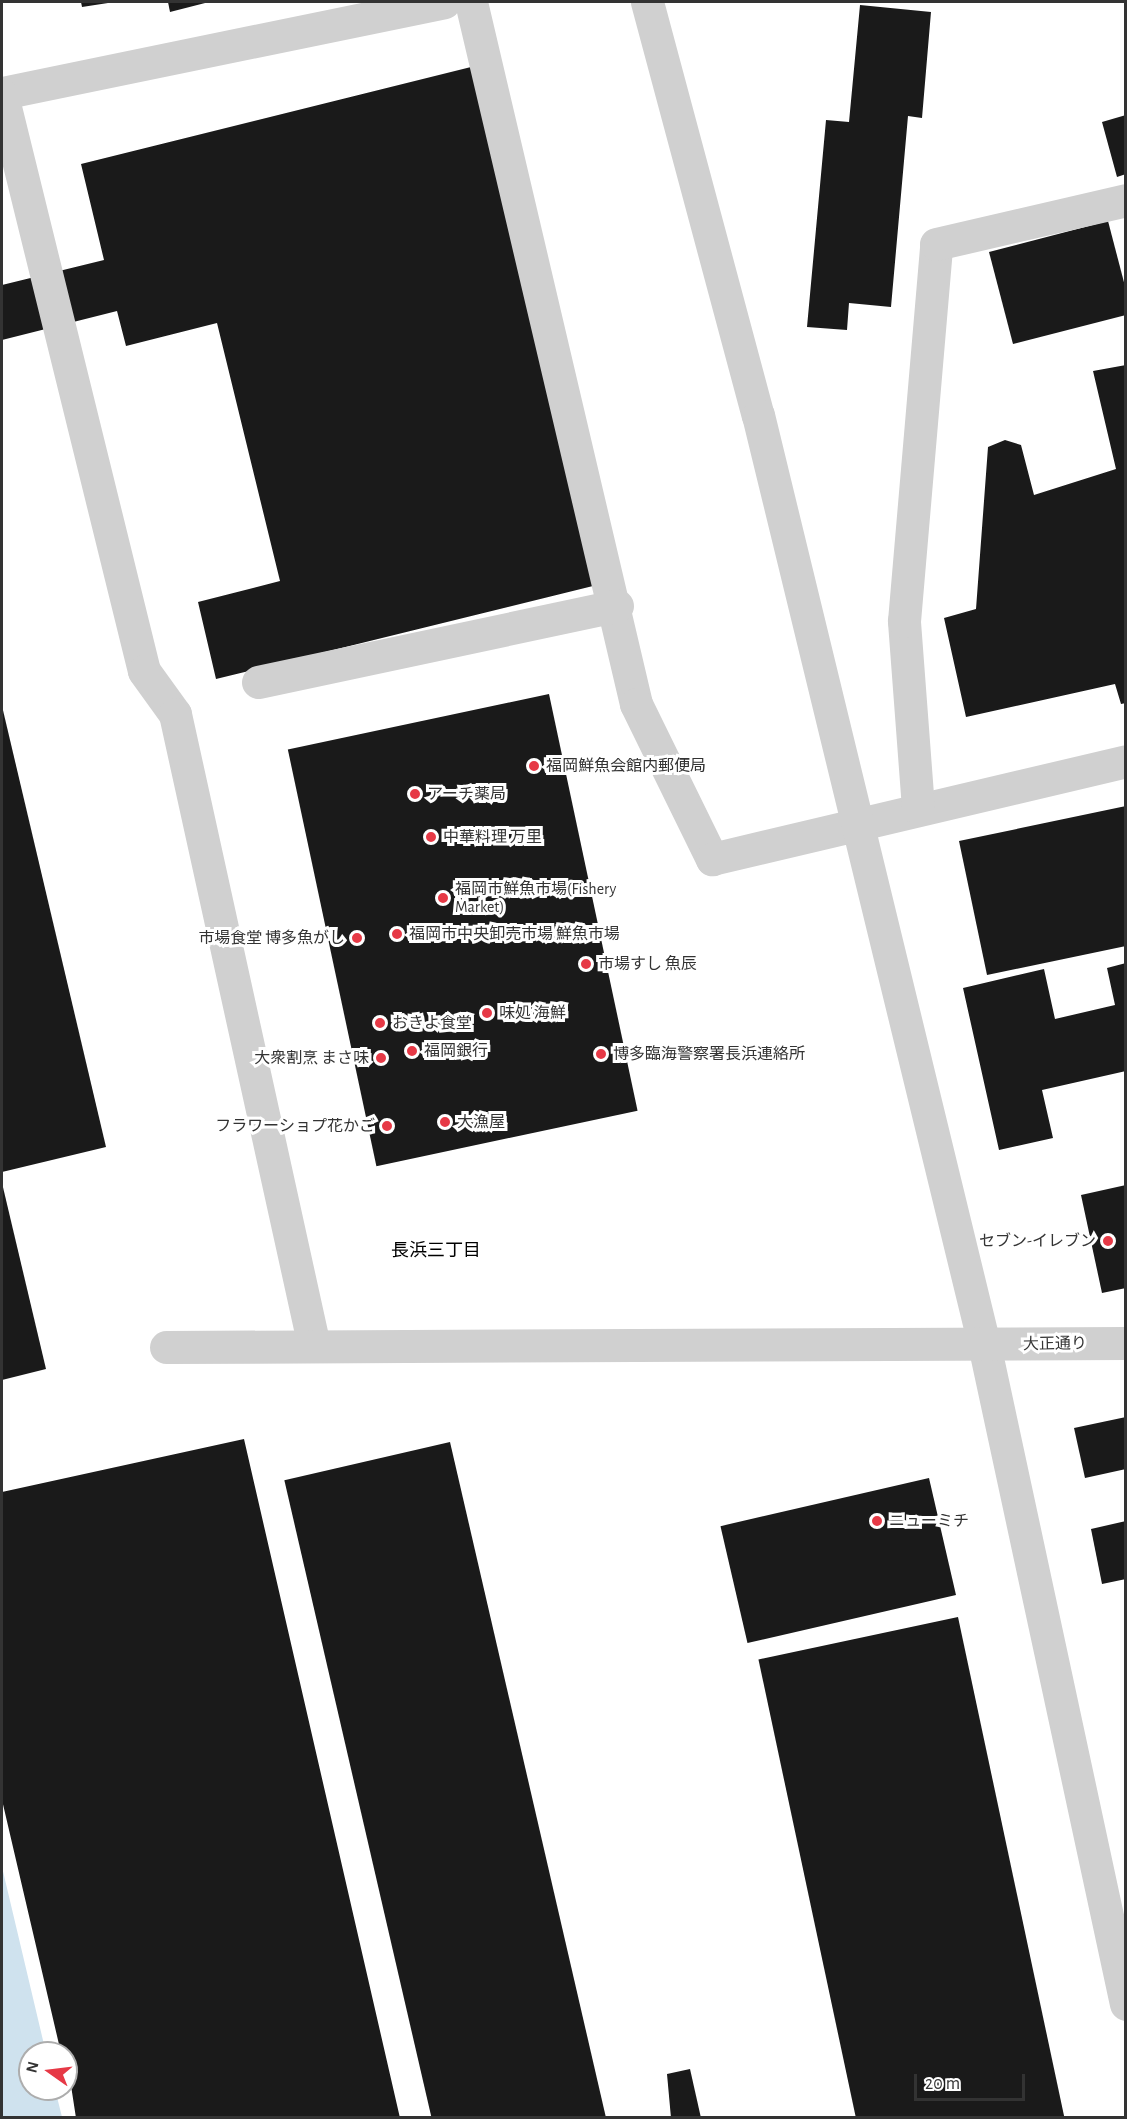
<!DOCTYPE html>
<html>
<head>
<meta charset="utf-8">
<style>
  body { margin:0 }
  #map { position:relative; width:1127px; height:2119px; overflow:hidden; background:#fff; font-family:"Alegreya Sans","Noto Sans JP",sans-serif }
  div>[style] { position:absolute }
  .water>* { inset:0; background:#cfe2ee }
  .building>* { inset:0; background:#1a1a1a; transform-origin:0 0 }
  .minor>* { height:33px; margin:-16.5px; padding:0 16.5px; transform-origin:16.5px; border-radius:16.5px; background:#d0d0d0 }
  .dots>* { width:16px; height:16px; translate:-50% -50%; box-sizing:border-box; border:3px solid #fff; border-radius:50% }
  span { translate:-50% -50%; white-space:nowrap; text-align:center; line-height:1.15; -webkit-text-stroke:6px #fff; paint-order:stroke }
  .poi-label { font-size:16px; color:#333 }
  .left { translate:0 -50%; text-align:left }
  .right { translate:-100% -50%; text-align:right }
  .street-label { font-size:16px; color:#333 }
  .neighbourhood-label { font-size:18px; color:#000 }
  .frame { position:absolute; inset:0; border:3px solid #333; pointer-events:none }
  .north { position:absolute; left:18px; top:2041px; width:60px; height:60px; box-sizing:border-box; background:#fff; border:2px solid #adadad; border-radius:50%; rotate:284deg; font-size:16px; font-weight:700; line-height:24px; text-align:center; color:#333 }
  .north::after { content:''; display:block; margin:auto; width:21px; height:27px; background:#e63946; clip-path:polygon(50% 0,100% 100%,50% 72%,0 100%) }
  .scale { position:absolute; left:914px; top:2074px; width:111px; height:27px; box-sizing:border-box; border:3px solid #333; border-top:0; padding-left:8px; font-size:18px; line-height:21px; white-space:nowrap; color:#333; -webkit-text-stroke:4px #fff; paint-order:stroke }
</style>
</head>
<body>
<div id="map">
  <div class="water">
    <div style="clip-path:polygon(2px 1867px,46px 2053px,30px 2053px,30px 2089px,55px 2089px,62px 2117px,2px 2117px)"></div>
  </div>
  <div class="building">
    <div style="clip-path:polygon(81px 2px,108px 2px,108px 3px,82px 7px)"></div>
    <div style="clip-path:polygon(168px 2px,209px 2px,170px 12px)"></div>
    <div style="clip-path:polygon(860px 5px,931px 12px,922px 118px,908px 116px,891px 307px,849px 303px,847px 330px,807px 327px,826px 120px,849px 122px)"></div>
    <div style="clip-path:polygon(471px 67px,597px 585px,216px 679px,198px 602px,280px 581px,217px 323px,126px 346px,117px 311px,2px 340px,2px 285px,104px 260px,81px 164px)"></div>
    <div style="clip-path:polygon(1126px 115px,1126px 174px,1117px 177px,1102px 122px)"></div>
    <div style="clip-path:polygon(1108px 221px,1126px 290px,1126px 315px,1013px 344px,989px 252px)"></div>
    <div style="clip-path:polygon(1126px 365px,1126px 703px,1121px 704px,1115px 684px,966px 717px,944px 618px,976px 609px,988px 447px,1005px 440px,1021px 445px,1034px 495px,1116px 469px,1093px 371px)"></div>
    <div style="left:549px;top:694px;width:426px;height:267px;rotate:78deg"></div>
    <div style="clip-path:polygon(2px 706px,106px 1147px,2px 1172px)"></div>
    <div style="clip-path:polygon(1126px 806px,1126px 946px,987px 975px,959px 841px)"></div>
    <div style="clip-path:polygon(1126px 963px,1126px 1071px,1042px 1090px,1053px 1138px,999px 1150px,963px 988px,1044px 969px,1055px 1019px,1115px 1005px,1107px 968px)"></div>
    <div style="clip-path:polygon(2px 1183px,46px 1369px,2px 1380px)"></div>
    <div style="clip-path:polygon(1126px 1185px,1126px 1288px,1102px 1293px,1081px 1195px)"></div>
    <div style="clip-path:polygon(1126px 1417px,1126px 1469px,1085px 1478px,1074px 1428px)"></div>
    <div style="clip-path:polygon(244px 1439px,400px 2118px,76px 2118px,66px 2053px,61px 2053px,2px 1800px,2px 1492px)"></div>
    <div style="left:450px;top:1442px;width:694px;height:170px;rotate:77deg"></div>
    <div style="left:929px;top:1478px;width:120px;height:214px;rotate:77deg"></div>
    <div style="clip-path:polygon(1126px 1521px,1126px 1579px,1102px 1584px,1091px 1529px)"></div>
    <div style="left:958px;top:1617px;width:513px;height:204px;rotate:78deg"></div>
    <div style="clip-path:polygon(690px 2069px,701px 2118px,671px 2118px,667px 2074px)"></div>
  </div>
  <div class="minor">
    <div style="left:471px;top:2px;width:721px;rotate:76.77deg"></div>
    <div style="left:636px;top:704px;width:173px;rotate:63.9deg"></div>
    <div style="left:712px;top:859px;width:425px;rotate:-13.3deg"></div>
    <div style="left:647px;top:2px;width:428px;rotate:75deg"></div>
    <div style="left:758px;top:415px;width:956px;rotate:76.33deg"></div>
    <div style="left:984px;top:1344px;width:675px;rotate:77.86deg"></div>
    <div style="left:2px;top:93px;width:451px;rotate:-11.6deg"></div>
    <div style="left:2px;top:95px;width:593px;rotate:76.15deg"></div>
    <div style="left:144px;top:671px;width:53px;rotate:54.2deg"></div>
    <div style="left:175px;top:714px;width:647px;rotate:77.6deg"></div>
    <div style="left:258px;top:682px;width:367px;rotate:-12deg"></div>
    <div style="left:918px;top:808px;width:188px;rotate:-94.3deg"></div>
    <div style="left:904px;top:621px;width:378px;rotate:-85.1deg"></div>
    <div style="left:936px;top:244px;width:195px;rotate:-13deg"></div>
    <div style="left:166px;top:1347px;width:960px;rotate:-0.24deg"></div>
  </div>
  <div class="dots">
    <div style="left:534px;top:766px;background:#e63946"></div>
    <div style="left:415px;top:794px;background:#e63946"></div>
    <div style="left:431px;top:837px;background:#e63946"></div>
    <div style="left:443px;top:898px;background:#e63946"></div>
    <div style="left:397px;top:934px;background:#e63946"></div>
    <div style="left:357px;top:938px;background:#e63946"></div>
    <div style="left:586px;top:964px;background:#e63946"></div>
    <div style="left:487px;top:1013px;background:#e63946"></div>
    <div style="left:380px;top:1023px;background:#e63946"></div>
    <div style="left:412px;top:1051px;background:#e63946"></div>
    <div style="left:601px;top:1054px;background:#e63946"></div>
    <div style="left:381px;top:1058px;background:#e63946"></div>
    <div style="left:445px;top:1122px;background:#e63946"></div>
    <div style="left:387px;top:1126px;background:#e63946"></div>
    <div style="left:1108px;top:1241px;background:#e63946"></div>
    <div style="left:877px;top:1521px;background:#e63946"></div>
  </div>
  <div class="poi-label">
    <span class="left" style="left:546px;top:766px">福岡鮮魚会館内郵便局</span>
    <span class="left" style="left:427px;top:794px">アーチ薬局</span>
    <span class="left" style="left:443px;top:837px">中華料理 万里</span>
    <span class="left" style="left:455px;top:898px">福岡市鮮魚市場(Fishery<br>Market)</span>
    <span class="left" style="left:409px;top:934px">福岡市中央卸売市場 鮮魚市場</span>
    <span class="right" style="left:345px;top:938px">市場食堂 博多魚がし</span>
    <span class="left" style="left:598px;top:964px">市場すし 魚辰</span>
    <span class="left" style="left:499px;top:1013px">味処 海鮮</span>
    <span class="left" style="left:392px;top:1023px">おきよ食堂</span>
    <span class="left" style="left:424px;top:1051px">福岡銀行</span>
    <span class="left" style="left:613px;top:1054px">博多臨海警察署長浜連絡所</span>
    <span class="right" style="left:369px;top:1058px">大衆割烹 まさ味</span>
    <span class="left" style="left:457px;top:1122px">大漁屋</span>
    <span class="right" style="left:375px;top:1126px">フラワーショプ花かご</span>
    <span class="right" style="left:1096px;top:1241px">セブン-イレブン</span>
    <span class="left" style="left:889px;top:1521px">ニューミチ</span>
  </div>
  <div class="street-label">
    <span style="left:1055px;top:1344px;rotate:-1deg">大正通り</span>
  </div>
  <div class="neighbourhood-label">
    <span style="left:436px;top:1251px">長浜三丁目</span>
  </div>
  <div class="frame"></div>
  <div class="north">N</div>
  <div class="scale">20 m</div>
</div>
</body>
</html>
